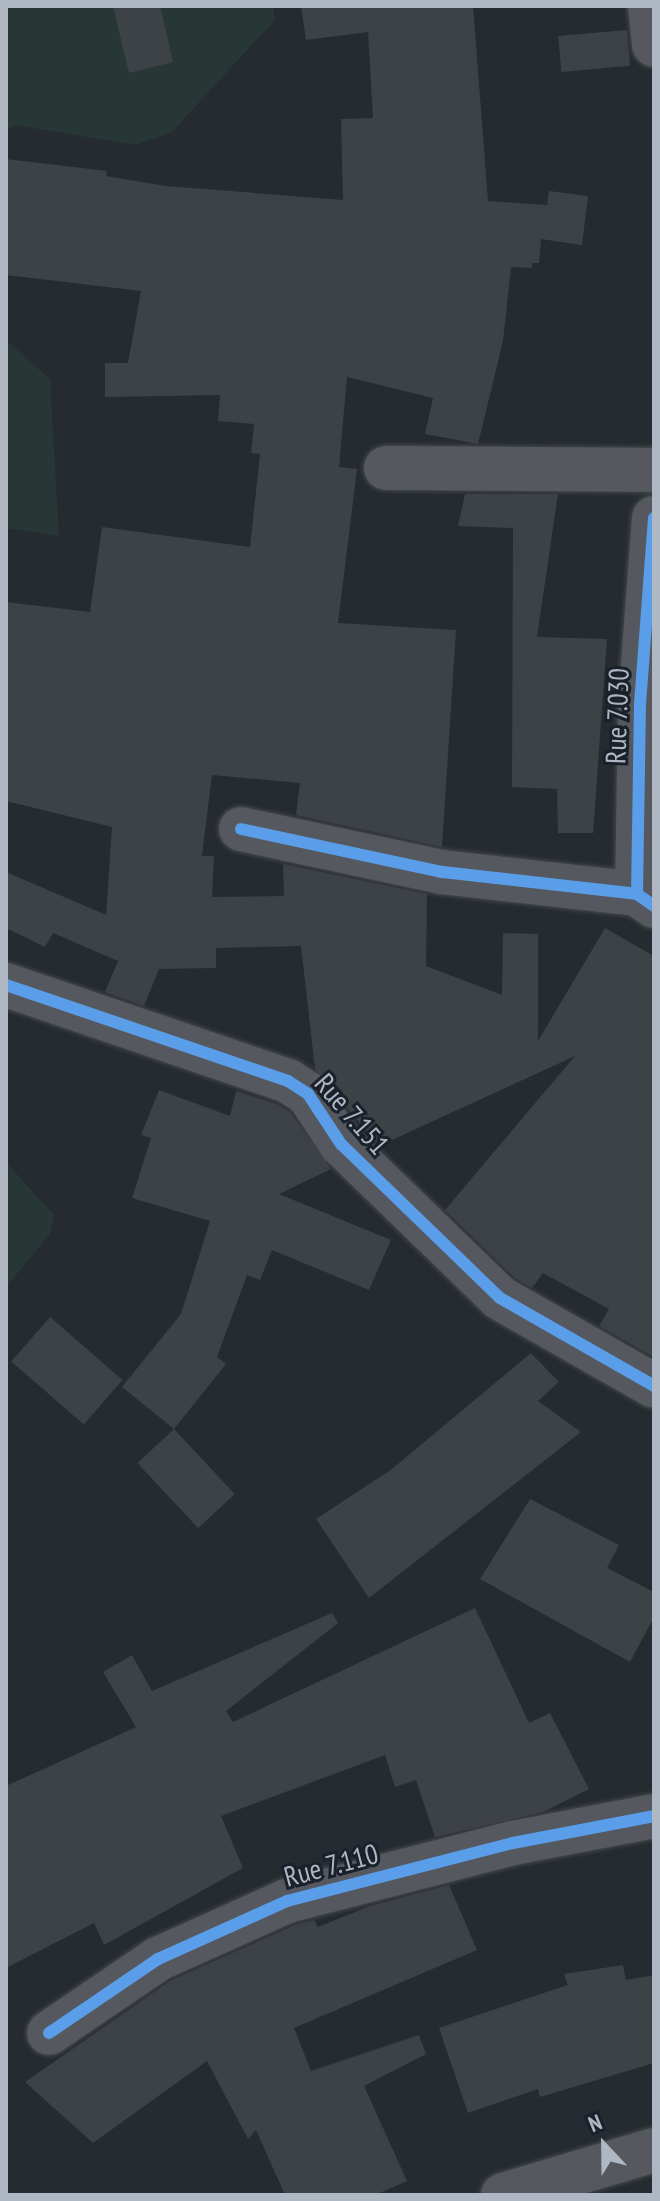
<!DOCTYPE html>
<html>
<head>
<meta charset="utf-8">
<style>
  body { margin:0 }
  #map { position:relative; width:660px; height:2201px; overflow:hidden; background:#252b30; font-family:"PT Sans Narrow",sans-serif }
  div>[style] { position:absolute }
  .green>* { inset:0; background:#263736 }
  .building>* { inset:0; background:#3d4247; transform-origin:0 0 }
  .roads { filter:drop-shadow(0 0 2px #43474b) drop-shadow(0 0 2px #43474b) }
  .street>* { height:44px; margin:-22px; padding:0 22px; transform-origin:22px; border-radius:22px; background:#55585e }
  .cycleway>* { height:12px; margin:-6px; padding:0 6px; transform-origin:6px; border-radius:6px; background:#5a9eea }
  span { translate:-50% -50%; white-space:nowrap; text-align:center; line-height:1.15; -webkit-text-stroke:6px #1a212a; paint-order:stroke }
  .street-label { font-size:28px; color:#aeb7c2 }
  .frame { position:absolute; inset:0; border:8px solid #aeb7c2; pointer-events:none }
  .north { position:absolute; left:564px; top:2105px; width:80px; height:80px; -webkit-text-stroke:6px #1a212a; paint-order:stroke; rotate:338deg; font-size:22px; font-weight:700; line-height:32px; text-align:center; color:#aeb7c2 }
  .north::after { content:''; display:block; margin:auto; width:28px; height:36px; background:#aeb7c2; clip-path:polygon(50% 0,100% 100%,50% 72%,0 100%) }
</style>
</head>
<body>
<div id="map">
  <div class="green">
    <div style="clip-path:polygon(6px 6px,274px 6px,274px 21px,172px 132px,135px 145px,14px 125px,6px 132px)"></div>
    <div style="clip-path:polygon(6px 340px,50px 379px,59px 536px,6px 528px)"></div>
    <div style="clip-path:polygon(6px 1162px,54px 1215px,50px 1234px,6px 1287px)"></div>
  </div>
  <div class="building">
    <div style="clip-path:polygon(113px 6px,160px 6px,173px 62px,129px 73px)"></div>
    <div style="clip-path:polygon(301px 6px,473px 6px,488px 201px,547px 205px,549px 191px,588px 196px,582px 245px,541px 239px,539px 263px,532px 263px,532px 268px,511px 267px,503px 341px,478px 444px,425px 434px,433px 398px,347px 377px,339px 467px,357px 469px,338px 623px,456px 630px,442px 847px,296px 815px,300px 783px,212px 775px,202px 856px,214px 856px,212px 897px,284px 896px,283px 864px,427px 894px,426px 966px,502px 995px,503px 933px,538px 934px,538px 1041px,605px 928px,654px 956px,654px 1357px,599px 1326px,609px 1309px,543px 1273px,532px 1288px,515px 1278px,445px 1210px,575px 1056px,379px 1146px,315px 1069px,301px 946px,216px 948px,216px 968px,159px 969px,144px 1006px,105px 992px,118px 961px,53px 933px,45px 947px,6px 928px,6px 872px,106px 915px,112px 827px,6px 801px,6px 602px,90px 612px,102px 527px,250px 547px,260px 454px,251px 453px,254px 424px,218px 421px,220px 395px,105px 397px,105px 363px,128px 363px,141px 291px,6px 275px,6px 159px,107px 171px,106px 176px,166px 186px,343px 200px,341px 119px,373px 118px,368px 32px,306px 40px)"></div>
    <div style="left:627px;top:30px;width:36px;height:69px;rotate:85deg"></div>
    <div style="clip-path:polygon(465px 494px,558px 494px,537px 637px,607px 639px,593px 833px,558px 833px,557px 789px,512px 787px,513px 528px,458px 526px)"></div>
    <div style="clip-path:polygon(159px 1090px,230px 1116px,236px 1091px,277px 1104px,290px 1112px,331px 1169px,279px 1194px,391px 1240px,369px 1290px,272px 1250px,260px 1280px,247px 1275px,217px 1357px,226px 1364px,174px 1429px,122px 1387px,181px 1314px,210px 1221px,132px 1198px,151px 1138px,141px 1135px)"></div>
    <div style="left:50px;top:1317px;width:96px;height:59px;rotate:41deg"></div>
    <div style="clip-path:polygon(531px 1353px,559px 1382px,538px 1401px,581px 1432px,369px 1598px,316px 1519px,392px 1469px)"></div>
    <div style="left:174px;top:1429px;width:89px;height:50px;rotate:47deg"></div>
    <div style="clip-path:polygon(530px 1499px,619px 1545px,607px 1568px,654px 1592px,654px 1617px,630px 1662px,480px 1579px)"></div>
    <div style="clip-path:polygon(475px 1608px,529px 1723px,550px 1713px,589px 1789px,543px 1812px,435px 1837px,416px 1780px,395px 1787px,385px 1755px,221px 1816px,243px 1868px,104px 1945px,94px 1923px,6px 1968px,6px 1786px,136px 1727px,103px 1672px,132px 1655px,152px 1691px,332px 1613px,338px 1623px,226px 1711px,233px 1722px)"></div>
    <div style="clip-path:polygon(449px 1885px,477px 1950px,294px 2028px,311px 2071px,419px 2035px,426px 2054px,364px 2086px,407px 2181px,375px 2195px,285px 2195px,256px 2130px,248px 2139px,207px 2061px,93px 2143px,25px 2082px,170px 1981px,295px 1925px,314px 1920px,318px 1927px,370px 1906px)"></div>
    <div style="clip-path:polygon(623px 1965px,626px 1980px,654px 1975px,654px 2063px,540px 2097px,538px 2089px,468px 2113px,439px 2028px,568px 1985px,564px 1974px)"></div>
  </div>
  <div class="roads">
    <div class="street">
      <div style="left:650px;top:6px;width:39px;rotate:84deg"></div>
      <div style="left:386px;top:468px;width:268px;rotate:0.4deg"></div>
      <div style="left:654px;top:518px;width:187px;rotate:94.3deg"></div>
      <div style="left:640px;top:704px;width:190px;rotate:90.9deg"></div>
      <div style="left:637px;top:894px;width:21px;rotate:35deg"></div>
      <div style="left:241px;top:829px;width:206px;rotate:12.1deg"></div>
      <div style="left:442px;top:872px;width:196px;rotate:6.4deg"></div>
      <div style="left:6px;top:985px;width:298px;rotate:18.8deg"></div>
      <div style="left:288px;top:1081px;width:24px;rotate:33deg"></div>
      <div style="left:308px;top:1094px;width:60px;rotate:56.6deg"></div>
      <div style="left:341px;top:1144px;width:221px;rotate:44.1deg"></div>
      <div style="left:500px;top:1298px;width:177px;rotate:29.7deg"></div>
      <div style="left:49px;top:2033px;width:132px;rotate:-34.2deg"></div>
      <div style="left:158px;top:1959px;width:141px;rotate:-24.2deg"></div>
      <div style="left:287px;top:1901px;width:233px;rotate:-14.4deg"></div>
      <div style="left:513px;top:1843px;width:144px;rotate:-10.8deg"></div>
      <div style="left:503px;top:2195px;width:158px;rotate:-16.6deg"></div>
    </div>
  </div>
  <div class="cycleway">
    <div style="left:654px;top:518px;width:187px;rotate:94.3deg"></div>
    <div style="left:640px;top:704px;width:190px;rotate:90.9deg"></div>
    <div style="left:637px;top:894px;width:21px;rotate:35deg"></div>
    <div style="left:241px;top:829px;width:206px;rotate:12.1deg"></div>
    <div style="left:442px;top:872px;width:196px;rotate:6.4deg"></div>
    <div style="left:6px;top:985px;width:298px;rotate:18.8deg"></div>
    <div style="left:288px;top:1081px;width:24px;rotate:33deg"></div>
    <div style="left:308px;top:1094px;width:60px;rotate:56.6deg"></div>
    <div style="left:341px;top:1144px;width:221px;rotate:44.1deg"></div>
    <div style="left:500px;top:1298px;width:177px;rotate:29.7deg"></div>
    <div style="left:49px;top:2033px;width:132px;rotate:-34.2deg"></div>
    <div style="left:158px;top:1959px;width:141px;rotate:-24.2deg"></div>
    <div style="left:287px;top:1901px;width:233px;rotate:-14.4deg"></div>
    <div style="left:513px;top:1843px;width:144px;rotate:-10.8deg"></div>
  </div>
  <div class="street-label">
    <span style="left:617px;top:716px;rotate:-88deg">Rue 7.030</span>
    <span style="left:352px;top:1114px;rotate:49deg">Rue 7.151</span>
    <span style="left:331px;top:1865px;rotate:-15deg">Rue 7.110</span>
  </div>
  <div class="frame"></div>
  <div class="north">N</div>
</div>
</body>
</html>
